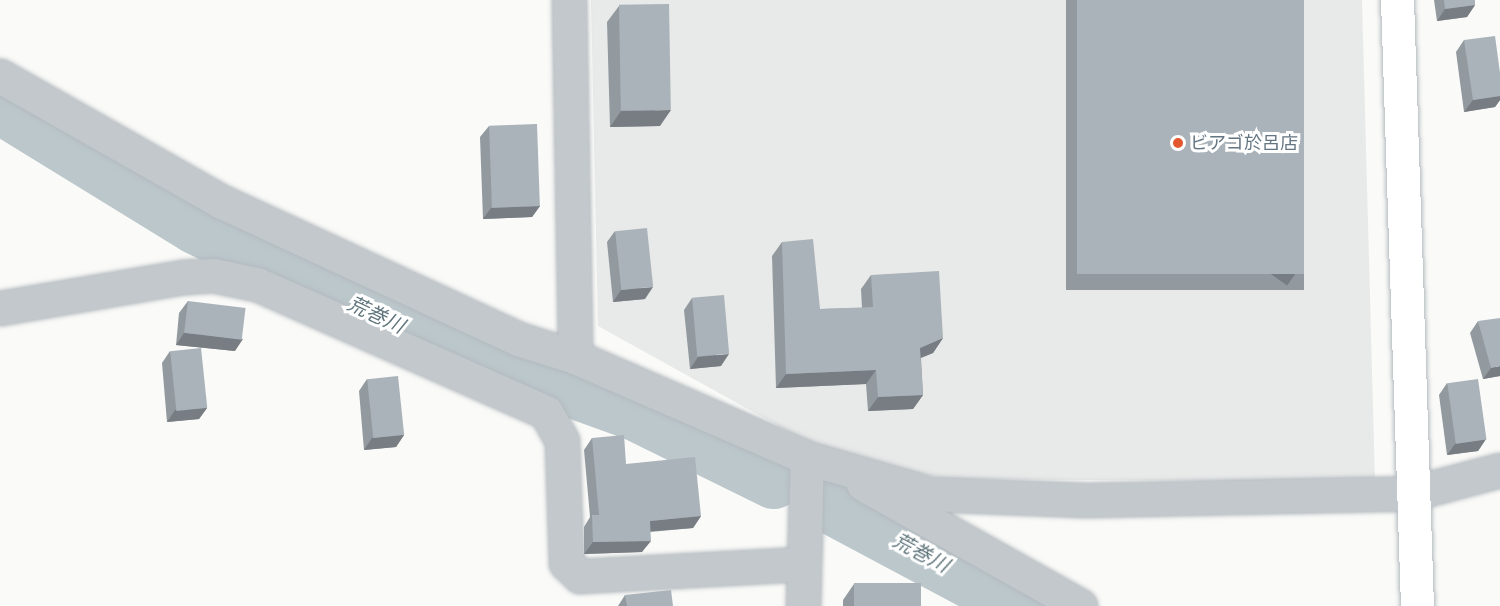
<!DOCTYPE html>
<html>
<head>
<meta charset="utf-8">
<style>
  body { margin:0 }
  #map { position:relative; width:1500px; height:606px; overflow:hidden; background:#fafaf8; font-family:"PT Sans","Noto Sans JP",sans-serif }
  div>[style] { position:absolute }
  .built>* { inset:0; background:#e8e9e9 }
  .river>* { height:57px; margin:-28.5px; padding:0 28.5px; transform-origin:28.5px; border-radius:28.5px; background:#bbc7cb }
  .roads { filter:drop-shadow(0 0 2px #b3babf) drop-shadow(0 0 2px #b3babf) }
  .street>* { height:33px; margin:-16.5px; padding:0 16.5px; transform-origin:16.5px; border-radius:16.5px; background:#c3c8cc }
  .secondary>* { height:33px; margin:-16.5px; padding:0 16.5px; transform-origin:16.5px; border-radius:16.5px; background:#fff }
  .wall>* { inset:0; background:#929a9f; transform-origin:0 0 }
  .shaded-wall>* { inset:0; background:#777d82; transform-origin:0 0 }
  .building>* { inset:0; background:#aab3b9; transform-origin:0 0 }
  .dots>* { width:16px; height:16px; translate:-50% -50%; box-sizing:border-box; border:3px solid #fff; border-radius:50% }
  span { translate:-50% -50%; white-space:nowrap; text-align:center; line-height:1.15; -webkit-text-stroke:6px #fff; paint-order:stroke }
  .poi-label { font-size:18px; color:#657683 }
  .left { translate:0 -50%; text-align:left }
  .water-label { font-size:20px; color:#60757c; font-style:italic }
</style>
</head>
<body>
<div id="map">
  <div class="built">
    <div style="clip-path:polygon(591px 0,1362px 0,1375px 482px,948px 479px,831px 455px,598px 326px)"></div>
  </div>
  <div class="river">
    <div style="left:0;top:105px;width:229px;rotate:31.6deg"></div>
    <div style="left:195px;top:225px;width:220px;rotate:26.7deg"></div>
    <div style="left:392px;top:324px;width:258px;rotate:19.9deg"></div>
    <div style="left:635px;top:412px;width:154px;rotate:26.2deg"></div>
    <div style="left:823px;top:501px;width:223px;rotate:28.1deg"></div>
  </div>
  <div class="roads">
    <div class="street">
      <div style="left:569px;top:0;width:357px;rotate:89deg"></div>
      <div style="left:0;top:76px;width:255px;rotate:29.6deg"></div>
      <div style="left:222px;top:202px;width:326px;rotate:24.8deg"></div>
      <div style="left:518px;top:339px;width:60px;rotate:17.5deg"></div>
      <div style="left:575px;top:357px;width:253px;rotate:23.5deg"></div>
      <div style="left:807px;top:458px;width:130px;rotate:16.1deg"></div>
      <div style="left:932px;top:494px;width:154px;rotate:2.2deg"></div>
      <div style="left:1086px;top:500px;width:327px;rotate:-1.2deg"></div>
      <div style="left:1413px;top:493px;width:90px;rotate:-14.8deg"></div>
      <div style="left:0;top:308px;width:187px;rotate:-9.6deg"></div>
      <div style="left:184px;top:277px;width:29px;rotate:-4deg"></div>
      <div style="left:213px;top:275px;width:45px;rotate:11.6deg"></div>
      <div style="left:257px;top:284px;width:316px;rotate:23.9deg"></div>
      <div style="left:546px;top:412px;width:33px;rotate:61deg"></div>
      <div style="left:562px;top:441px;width:122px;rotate:88.1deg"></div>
      <div style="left:566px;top:563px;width:19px;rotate:43deg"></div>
      <div style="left:580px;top:576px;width:222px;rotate:-3.1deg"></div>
      <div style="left:863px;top:484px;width:249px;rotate:29.3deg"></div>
      <div style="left:803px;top:606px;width:148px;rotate:-88.5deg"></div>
    </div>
    <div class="secondary">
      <div style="left:1397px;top:0;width:606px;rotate:88.11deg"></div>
    </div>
  </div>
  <div class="wall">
    <div style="left:1066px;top:0;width:238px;height:290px"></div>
    <div style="clip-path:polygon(1434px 0,1475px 0,1475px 5px,1467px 17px,1437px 21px)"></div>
    <div style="clip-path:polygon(619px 6px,660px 126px,610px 127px,607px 22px)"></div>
    <div style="clip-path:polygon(1464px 40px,1500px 73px,1500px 100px,1495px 107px,1464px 112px,1456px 52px)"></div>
    <div style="clip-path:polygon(489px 126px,540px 206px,532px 217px,483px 219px,480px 137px)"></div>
    <div style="clip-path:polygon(615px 231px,645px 299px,613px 302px,607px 242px)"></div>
    <div style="clip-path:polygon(782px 242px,820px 309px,862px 308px,861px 289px,871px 275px,943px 338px,933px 353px,921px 358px,923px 395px,913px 409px,868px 411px,866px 384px,776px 388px,772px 256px)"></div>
    <div style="clip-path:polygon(692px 298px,721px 366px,690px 369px,684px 310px)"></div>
    <div style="clip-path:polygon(188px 301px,235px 351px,176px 345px,179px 313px)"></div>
    <div style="clip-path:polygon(1478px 321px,1500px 376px,1483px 379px,1470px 333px)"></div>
    <div style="clip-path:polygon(170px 351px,207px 408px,199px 419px,167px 422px,162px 363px)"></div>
    <div style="clip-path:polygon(367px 379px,404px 435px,396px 447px,364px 450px,359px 391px)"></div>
    <div style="clip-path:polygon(1447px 383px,1486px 439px,1478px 451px,1447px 455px,1439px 395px)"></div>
    <div style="clip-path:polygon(592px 438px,626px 464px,701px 516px,693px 528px,650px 532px,642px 552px,584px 554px,584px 527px,590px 517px,584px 450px)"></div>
    <div style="clip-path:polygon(854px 584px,921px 606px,843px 606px,843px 600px)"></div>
    <div style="clip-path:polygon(625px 595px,673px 606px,618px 606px)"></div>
  </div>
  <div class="shaded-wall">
    <div style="clip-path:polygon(1475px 5px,1467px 17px,1437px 21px,1445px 9px)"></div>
    <div style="clip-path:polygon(1500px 96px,1500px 100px,1495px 107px,1464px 112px,1473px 100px)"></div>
    <div style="clip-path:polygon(671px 110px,660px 126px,610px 127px,621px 111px)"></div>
    <div style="clip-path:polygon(540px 206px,532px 217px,483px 219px,491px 208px)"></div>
    <div style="left:1298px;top:270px;width:19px;height:220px;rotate:125deg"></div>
    <div style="clip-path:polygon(653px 287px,645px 299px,613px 302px,621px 290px)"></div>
    <div style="clip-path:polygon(184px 333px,243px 339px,235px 351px,176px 345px)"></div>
    <div style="clip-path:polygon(943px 338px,933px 353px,910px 362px,920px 348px)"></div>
    <div style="clip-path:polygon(729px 354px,721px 366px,690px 369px,698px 357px)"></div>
    <div style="clip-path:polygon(1500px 366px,1500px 376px,1483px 379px,1491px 368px)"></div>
    <div style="clip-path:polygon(876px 370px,866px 384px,776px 388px,786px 374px)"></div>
    <div style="clip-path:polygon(923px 395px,913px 409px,868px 411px,878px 397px)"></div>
    <div style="clip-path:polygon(207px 408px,199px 419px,167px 422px,175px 410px)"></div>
    <div style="clip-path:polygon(404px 435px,396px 447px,364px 450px,372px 438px)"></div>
    <div style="clip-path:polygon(1486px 439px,1478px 451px,1447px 455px,1455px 444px)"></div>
    <div style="clip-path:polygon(701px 516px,693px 528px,641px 532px,650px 521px)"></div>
    <div style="clip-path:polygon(651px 541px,642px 552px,584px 554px,593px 542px)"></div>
  </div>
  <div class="building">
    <div style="left:1077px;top:0;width:227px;height:274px"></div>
    <div style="clip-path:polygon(1444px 0,1475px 0,1475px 5px,1445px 9px)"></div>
    <div style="left:669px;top:4px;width:106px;height:50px;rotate:89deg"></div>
    <div style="clip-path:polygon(1495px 36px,1500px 73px,1500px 96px,1473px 100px,1464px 40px)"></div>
    <div style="left:537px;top:124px;width:82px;height:48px;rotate:88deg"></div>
    <div style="left:647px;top:228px;width:59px;height:32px;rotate:84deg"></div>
    <div style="clip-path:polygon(813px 239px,820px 309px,873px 307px,871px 275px,939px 271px,943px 338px,920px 348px,923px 395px,878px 397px,876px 370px,786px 374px,782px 242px)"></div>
    <div style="left:724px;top:295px;width:59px;height:32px;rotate:85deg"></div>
    <div style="left:188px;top:301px;width:58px;height:32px;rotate:7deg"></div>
    <div style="clip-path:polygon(1500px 318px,1500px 366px,1491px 368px,1478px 321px)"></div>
    <div style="left:201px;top:348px;width:60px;height:31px;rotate:84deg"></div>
    <div style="left:398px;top:376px;width:59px;height:31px;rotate:84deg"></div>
    <div style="left:1478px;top:379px;width:61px;height:31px;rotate:82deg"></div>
    <div style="clip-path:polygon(624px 435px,626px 464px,695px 457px,701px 516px,650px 521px,651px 541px,593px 542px,592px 515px,599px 515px,592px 438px)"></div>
    <div style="left:921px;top:583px;width:23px;height:67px;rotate:90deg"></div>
    <div style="clip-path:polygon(671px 590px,673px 606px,627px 606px,625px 595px)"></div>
  </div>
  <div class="dots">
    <div style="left:1178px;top:143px;background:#e4572e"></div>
  </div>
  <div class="poi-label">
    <span class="left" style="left:1190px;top:143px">ビアゴ於呂店</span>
  </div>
  <div class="water-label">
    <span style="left:376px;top:315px;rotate:25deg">荒巻川</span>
    <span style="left:921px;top:553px;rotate:28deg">荒巻川</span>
  </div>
</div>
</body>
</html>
